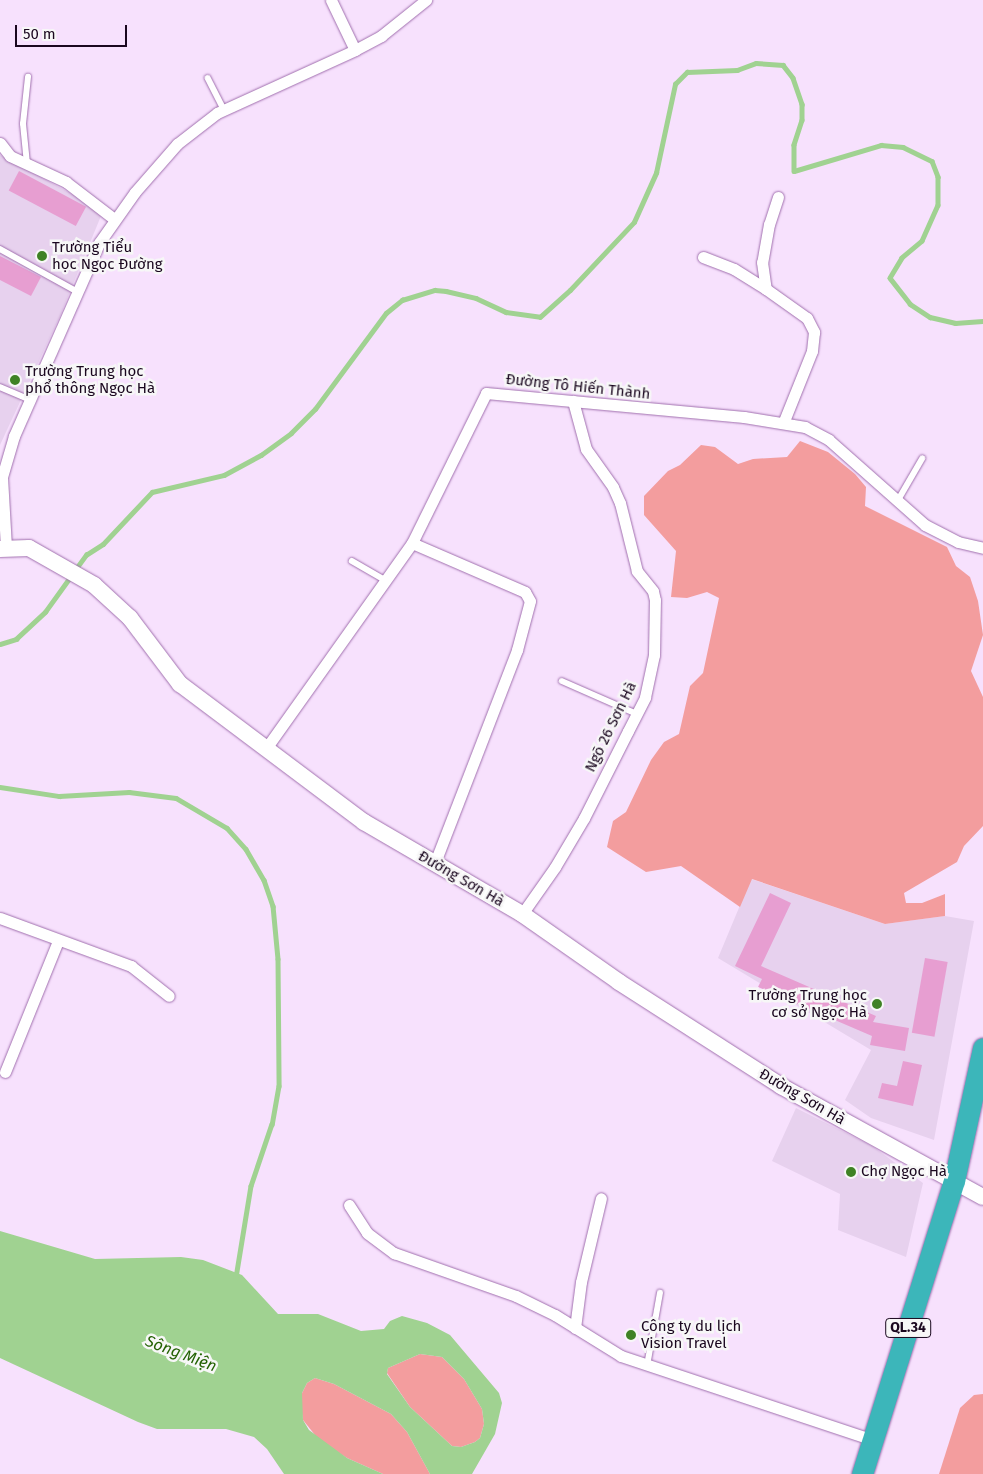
<!DOCTYPE html>
<html>
<head>
<meta charset="utf-8">
<style>
  body { margin:0 }
  #map { position:relative; width:983px; height:1474px; overflow:hidden; background:#f7e1fd; font-family:"Fira Sans",sans-serif }
  div>[style] { position:absolute }
  .built>* { inset:0; background:#e7d1ee }
  .forest>* { inset:0; background:#f39d9e }
  .water>* { inset:0; background:#a0d291 }
  .stream>* { height:4.5px; margin:-2.25px; padding:0 2.25px; transform-origin:2.25px; border-radius:2.25px; background:#a0d291 }
  .building>* { inset:0; background:#e79ed1; transform-origin:0 0 }
  .roads { filter:drop-shadow(0 0 1px #a06fae) drop-shadow(0 0 1px #a06fae) }
  .lane>* { height:5.5px; margin:-2.75px; padding:0 2.75px; transform-origin:2.75px; border-radius:2.75px; background:#fff }
  .street>* { height:11px; margin:-5.5px; padding:0 5.5px; transform-origin:5.5px; border-radius:5.5px; background:#fff }
  .secondary>* { height:16px; margin:-8px; padding:0 8px; transform-origin:8px; border-radius:8px; background:#fff }
  .highway>* { height:21px; margin:-10.5px; padding:0 10.5px; transform-origin:10.5px; border-radius:10.5px; background:#3cb6ba }
  .dots>* { width:14px; height:14px; translate:-50% -50%; box-sizing:border-box; border:2px solid #f7f7f7; border-radius:50% }
  span { translate:-50% -50%; white-space:nowrap; text-align:center; line-height:1.15; -webkit-text-stroke:5px #f7f7f7; paint-order:stroke }
  .shield-label span { padding:1px 4px; background:#f7f7f7; border:1px solid; border-radius:4px; -webkit-text-stroke-width:0 }
  .shield-label { font-size:14px; color:#1a071f; font-weight:700 }
  .poi-label { font-size:15px; color:#1a071f }
  .left { translate:0 -50%; text-align:left }
  .right { translate:-100% -50%; text-align:right }
  .street-label { font-size:15px; color:#1a071f }
  .water-label { font-size:16px; color:#246204; font-style:italic }
  .scale { position:absolute; left:15px; top:25px; width:112px; height:22px; box-sizing:border-box; border:2px solid #1a071f; border-top:0; padding-left:6px; font-size:15px; line-height:18px; white-space:nowrap; color:#1a071f; -webkit-text-stroke:4px #f7f7f7; paint-order:stroke }
</style>
</head>
<body>
<div id="map">
  <div class="built">
    <div style="clip-path:polygon(0 155px,103px 211px,60px 316px,0 445px)"></div>
    <div style="clip-path:polygon(751px 879px,885px 924px,945px 916px,974px 921px,934px 1140px,871px 1118px,845px 1100px,871px 1050px,718px 958px)"></div>
    <div style="clip-path:polygon(796px 1108px,872px 1146px,923px 1183px,906px 1257px,838px 1230px,840px 1194px,772px 1161px)"></div>
  </div>
  <div class="forest">
    <div style="clip-path:polygon(800px 441px,828px 452px,855px 474px,866px 487px,865px 506px,947px 547px,956px 566px,970px 577px,978px 601px,983px 635px,971px 671px,983px 697px,983px 826px,964px 846px,957px 862px,904px 893px,906px 903px,922px 903px,945px 894px,945px 916px,885px 924px,752px 879px,740px 907px,681px 866px,646px 872px,607px 847px,613px 821px,626px 812px,651px 760px,664px 742px,679px 734px,690px 686px,703px 673px,719px 598px,707px 592px,687px 598px,671px 597px,676px 551px,644px 515px,644px 496px,668px 471px,680px 465px,701px 445px,715px 447px,738px 464px,753px 459px,787px 457px)"></div>
    <div style="clip-path:polygon(420px 1354px,442px 1357px,464px 1379px,482px 1409px,484px 1424px,480px 1438px,475px 1442px,461px 1447px,452px 1446px,410px 1407px,387px 1373px,388px 1368px)"></div>
    <div style="clip-path:polygon(315px 1378px,334px 1384px,391px 1414px,407px 1432px,430px 1474px,383px 1474px,347px 1458px,319px 1440px,303px 1420px,301px 1407px,302px 1393px,307px 1383px)"></div>
    <div style="clip-path:polygon(983px 1394px,983px 1474px,939px 1474px,960px 1408px,974px 1395px)"></div>
  </div>
  <div class="water">
    <div style="clip-path:polygon(evenodd,0 1231px,95px 1259px,181px 1257px,203px 1260px,242px 1275px,278px 1314px,318px 1314px,361px 1331px,384px 1329px,390px 1321px,402px 1316px,427px 1323px,450px 1335px,499px 1393px,502px 1403px,495px 1434px,472px 1474px,430px 1474px,407px 1432px,391px 1414px,334px 1384px,315px 1378px,307px 1383px,302px 1393px,303px 1420px,309px 1430px,347px 1458px,383px 1474px,284px 1474px,267px 1449px,254px 1437px,226px 1429px,157px 1429px,138px 1422px,0 1358px,0 1231px,420px 1354px,442px 1357px,464px 1379px,482px 1409px,484px 1424px,480px 1438px,475px 1442px,461px 1447px,452px 1446px,410px 1407px,387px 1374px,388px 1368px,420px 1354px)"></div>
  </div>
  <div class="stream">
    <div style="left:75px;top:570px;width:19px;rotate:-54deg"></div>
    <div style="left:86px;top:555px;width:20px;rotate:-33deg"></div>
    <div style="left:103px;top:544px;width:71px;rotate:-46.7deg"></div>
    <div style="left:152px;top:492px;width:74px;rotate:-13.3deg"></div>
    <div style="left:224px;top:475px;width:42px;rotate:-28.4deg"></div>
    <div style="left:261px;top:455px;width:37px;rotate:-36deg"></div>
    <div style="left:291px;top:433px;width:34px;rotate:-45deg"></div>
    <div style="left:315px;top:409px;width:119px;rotate:-53.5deg"></div>
    <div style="left:386px;top:313px;width:21px;rotate:-39deg"></div>
    <div style="left:402px;top:300px;width:34px;rotate:-17deg"></div>
    <div style="left:435px;top:290px;width:11px;rotate:5deg"></div>
    <div style="left:446px;top:291px;width:31px;rotate:13deg"></div>
    <div style="left:476px;top:298px;width:33px;rotate:25deg"></div>
    <div style="left:506px;top:312px;width:34px;rotate:8deg"></div>
    <div style="left:540px;top:317px;width:40px;rotate:-42deg"></div>
    <div style="left:570px;top:290px;width:93px;rotate:-46.7deg"></div>
    <div style="left:634px;top:222px;width:54px;rotate:-65.8deg"></div>
    <div style="left:656px;top:173px;width:91px;rotate:-77.9deg"></div>
    <div style="left:675px;top:84px;width:17px;rotate:-45deg"></div>
    <div style="left:687px;top:72px;width:50px;rotate:-2.3deg"></div>
    <div style="left:737px;top:70px;width:20px;rotate:-20deg"></div>
    <div style="left:756px;top:63px;width:27px;rotate:4deg"></div>
    <div style="left:783px;top:65px;width:16px;rotate:52deg"></div>
    <div style="left:793px;top:78px;width:28px;rotate:71deg"></div>
    <div style="left:802px;top:104px;width:16px;rotate:90deg"></div>
    <div style="left:802px;top:120px;width:26px;rotate:108deg"></div>
    <div style="left:794px;top:145px;width:26px;rotate:90deg"></div>
    <div style="left:794px;top:171px;width:91px;rotate:-16.6deg"></div>
    <div style="left:881px;top:145px;width:22px;rotate:5deg"></div>
    <div style="left:903px;top:147px;width:32px;rotate:26deg"></div>
    <div style="left:932px;top:161px;width:17px;rotate:69deg"></div>
    <div style="left:938px;top:177px;width:28px;rotate:90deg"></div>
    <div style="left:938px;top:205px;width:39px;rotate:114deg"></div>
    <div style="left:922px;top:241px;width:26px;rotate:140deg"></div>
    <div style="left:902px;top:258px;width:23px;rotate:121deg"></div>
    <div style="left:890px;top:278px;width:33px;rotate:52deg"></div>
    <div style="left:910px;top:304px;width:24px;rotate:33deg"></div>
    <div style="left:930px;top:317px;width:26px;rotate:13deg"></div>
    <div style="left:955px;top:323px;width:28px;rotate:-4deg"></div>
    <div style="left:0;top:644px;width:17px;rotate:-17deg"></div>
    <div style="left:16px;top:639px;width:40px;rotate:-43deg"></div>
    <div style="left:45px;top:612px;width:44px;rotate:-54.2deg"></div>
    <div style="left:0;top:787px;width:60px;rotate:8.7deg"></div>
    <div style="left:59px;top:796px;width:70px;rotate:-3.3deg"></div>
    <div style="left:129px;top:792px;width:47px;rotate:7.3deg"></div>
    <div style="left:176px;top:798px;width:59px;rotate:30.5deg"></div>
    <div style="left:227px;top:828px;width:28px;rotate:48deg"></div>
    <div style="left:246px;top:849px;width:36px;rotate:60deg"></div>
    <div style="left:264px;top:880px;width:28px;rotate:71deg"></div>
    <div style="left:273px;top:906px;width:53px;rotate:84.6deg"></div>
    <div style="left:278px;top:959px;width:127px;rotate:89.5deg"></div>
    <div style="left:279px;top:1086px;width:39px;rotate:100deg"></div>
    <div style="left:272px;top:1124px;width:65px;rotate:108.7deg"></div>
    <div style="left:251px;top:1186px;width:93px;rotate:99.3deg"></div>
  </div>
  <div class="building">
    <div style="left:19px;top:171px;width:76px;height:22px;rotate:28deg"></div>
    <div style="clip-path:polygon(0 256px,41px 277px,31px 296px,0 280px)"></div>
    <div style="clip-path:polygon(770px 893px,791px 903px,761px 966px,876px 1016px,873px 1022px,909px 1028px,905px 1051px,870px 1045px,872px 1036px,758px 987px,762px 979px,735px 966px)"></div>
    <div style="left:925px;top:958px;width:23px;height:76px;rotate:10deg"></div>
    <div style="clip-path:polygon(903px 1061px,922px 1065px,913px 1106px,878px 1098px,882px 1083px,897px 1086px)"></div>
  </div>
  <div class="roads">
    <div class="lane">
      <div style="left:208px;top:78px;width:35px;rotate:63deg"></div>
      <div style="left:27px;top:164px;width:40px;rotate:-95.7deg"></div>
      <div style="left:23px;top:124px;width:47px;rotate:-83.9deg"></div>
      <div style="left:0;top:249px;width:89px;rotate:28.9deg"></div>
      <div style="left:0;top:387px;width:33px;rotate:23deg"></div>
      <div style="left:897px;top:502px;width:50px;rotate:-59.8deg"></div>
      <div style="left:352px;top:561px;width:39px;rotate:30deg"></div>
      <div style="left:562px;top:681px;width:82px;rotate:23.7deg"></div>
      <div style="left:647px;top:1366px;width:74px;rotate:-79.9deg"></div>
    </div>
    <div class="street">
      <div style="left:331px;top:0;width:55px;rotate:64.4deg"></div>
      <div style="left:0;top:143px;width:16px;rotate:52deg"></div>
      <div style="left:10px;top:156px;width:62px;rotate:24.9deg"></div>
      <div style="left:66px;top:182px;width:61px;rotate:37.6deg"></div>
      <div style="left:778px;top:197px;width:28px;rotate:108deg"></div>
      <div style="left:769px;top:224px;width:39px;rotate:100deg"></div>
      <div style="left:762px;top:262px;width:27px;rotate:82deg"></div>
      <div style="left:766px;top:289px;width:50px;rotate:35.3deg"></div>
      <div style="left:807px;top:318px;width:16px;rotate:63deg"></div>
      <div style="left:814px;top:332px;width:19px;rotate:96deg"></div>
      <div style="left:812px;top:351px;width:75px;rotate:111.8deg"></div>
      <div style="left:703px;top:257px;width:33px;rotate:21deg"></div>
      <div style="left:734px;top:269px;width:38px;rotate:32deg"></div>
      <div style="left:412px;top:543px;width:123px;rotate:23.4deg"></div>
      <div style="left:525px;top:592px;width:10px;rotate:61deg"></div>
      <div style="left:530px;top:601px;width:51px;rotate:104.9deg"></div>
      <div style="left:517px;top:650px;width:228px;rotate:111.1deg"></div>
      <div style="left:6px;top:547px;width:70px;rotate:-93.3deg"></div>
      <div style="left:2px;top:477px;width:43px;rotate:-73.7deg"></div>
      <div style="left:14px;top:436px;width:211px;rotate:-66.2deg"></div>
      <div style="left:99px;top:243px;width:62px;rotate:-54.8deg"></div>
      <div style="left:135px;top:192px;width:64px;rotate:-48.8deg"></div>
      <div style="left:177px;top:144px;width:51px;rotate:-37.8deg"></div>
      <div style="left:217px;top:113px;width:152px;rotate:-24.5deg"></div>
      <div style="left:355px;top:50px;width:30px;rotate:-28deg"></div>
      <div style="left:381px;top:36px;width:58px;rotate:-38.7deg"></div>
      <div style="left:267px;top:747px;width:250px;rotate:-54.6deg"></div>
      <div style="left:412px;top:543px;width:167px;rotate:-63.7deg"></div>
      <div style="left:486px;top:393px;width:259px;rotate:5.3deg"></div>
      <div style="left:744px;top:417px;width:62px;rotate:9.3deg"></div>
      <div style="left:805px;top:427px;width:27px;rotate:28deg"></div>
      <div style="left:829px;top:440px;width:128px;rotate:41.5deg"></div>
      <div style="left:925px;top:525px;width:37px;rotate:27deg"></div>
      <div style="left:958px;top:542px;width:26px;rotate:13deg"></div>
      <div style="left:522px;top:914px;width:57px;rotate:-54.9deg"></div>
      <div style="left:555px;top:867px;width:57px;rotate:-59.4deg"></div>
      <div style="left:584px;top:818px;width:97px;rotate:-63.2deg"></div>
      <div style="left:628px;top:731px;width:38px;rotate:-63deg"></div>
      <div style="left:645px;top:697px;width:43px;rotate:-77.9deg"></div>
      <div style="left:654px;top:655px;width:55px;rotate:-89deg"></div>
      <div style="left:655px;top:600px;width:9px;rotate:-103deg"></div>
      <div style="left:653px;top:591px;width:26px;rotate:-129deg"></div>
      <div style="left:637px;top:571px;width:70px;rotate:-104deg"></div>
      <div style="left:620px;top:503px;width:17px;rotate:-114deg"></div>
      <div style="left:613px;top:487px;width:47px;rotate:-125.4deg"></div>
      <div style="left:586px;top:449px;width:50px;rotate:-105.2deg"></div>
      <div style="left:0;top:918px;width:140px;rotate:20.1deg"></div>
      <div style="left:131px;top:966px;width:48px;rotate:38.3deg"></div>
      <div style="left:5px;top:1072px;width:141px;rotate:-68deg"></div>
      <div style="left:349px;top:1205px;width:33px;rotate:57deg"></div>
      <div style="left:367px;top:1233px;width:34px;rotate:37deg"></div>
      <div style="left:394px;top:1253px;width:129px;rotate:19.4deg"></div>
      <div style="left:516px;top:1296px;width:43px;rotate:26deg"></div>
      <div style="left:555px;top:1315px;width:78px;rotate:31.8deg"></div>
      <div style="left:621px;top:1356px;width:266px;rotate:18.4deg"></div>
      <div style="left:575px;top:1328px;width:46px;rotate:-82.6deg"></div>
      <div style="left:581px;top:1282px;width:86px;rotate:-76.6deg"></div>
    </div>
    <div class="secondary">
      <div style="left:0;top:549px;width:29px;rotate:-2deg"></div>
      <div style="left:29px;top:548px;width:75px;rotate:29.6deg"></div>
      <div style="left:94px;top:585px;width:49px;rotate:42.5deg"></div>
      <div style="left:130px;top:618px;width:83px;rotate:52.9deg"></div>
      <div style="left:180px;top:684px;width:230px;rotate:36.9deg"></div>
      <div style="left:364px;top:822px;width:183px;rotate:30.2deg"></div>
      <div style="left:522px;top:914px;width:118px;rotate:35deg"></div>
      <div style="left:619px;top:982px;width:193px;rotate:32.7deg"></div>
      <div style="left:781px;top:1086px;width:230px;rotate:28.8deg"></div>
    </div>
    <div class="highway">
      <div style="left:862px;top:1474px;width:307px;rotate:-72.6deg"></div>
      <div style="left:954px;top:1181px;width:136px;rotate:-77.7deg"></div>
    </div>
  </div>
  <div class="dots">
    <div style="left:42px;top:256px;background:#3f8225"></div>
    <div style="left:15px;top:380px;background:#3f8225"></div>
    <div style="left:877px;top:1004px;background:#3f8225"></div>
    <div style="left:851px;top:1172px;background:#3f8225"></div>
    <div style="left:631px;top:1335px;background:#3f8225"></div>
  </div>
  <div class="shield-label">
    <span style="left:908px;top:1328px">QL.34</span>
  </div>
  <div class="poi-label">
    <span class="left" style="left:52px;top:256px">Trường Tiểu<br>học Ngọc Đường</span>
    <span class="left" style="left:25px;top:380px">Trường Trung học<br>phổ thông Ngọc Hà</span>
    <span class="right" style="left:867px;top:1004px">Trường Trung học<br>cơ sở Ngọc Hà</span>
    <span class="left" style="left:861px;top:1172px">Chợ Ngọc Hà</span>
    <span class="left" style="left:641px;top:1335px">Công ty du lịch<br>Vision Travel</span>
  </div>
  <div class="street-label">
    <span style="left:578px;top:387px;rotate:6deg">Đường Tô Hiến Thành</span>
    <span style="left:611px;top:727px;rotate:-64deg">Ngõ 26 Sơn Hà</span>
    <span style="left:461px;top:879px;rotate:30deg">Đường Sơn Hà</span>
    <span style="left:802px;top:1097px;rotate:30deg">Đường Sơn Hà</span>
  </div>
  <div class="water-label">
    <span style="left:181px;top:1354px;rotate:21deg">Sông Miện</span>
  </div>
  <div class="scale">50 m</div>
</div>
</body>
</html>
